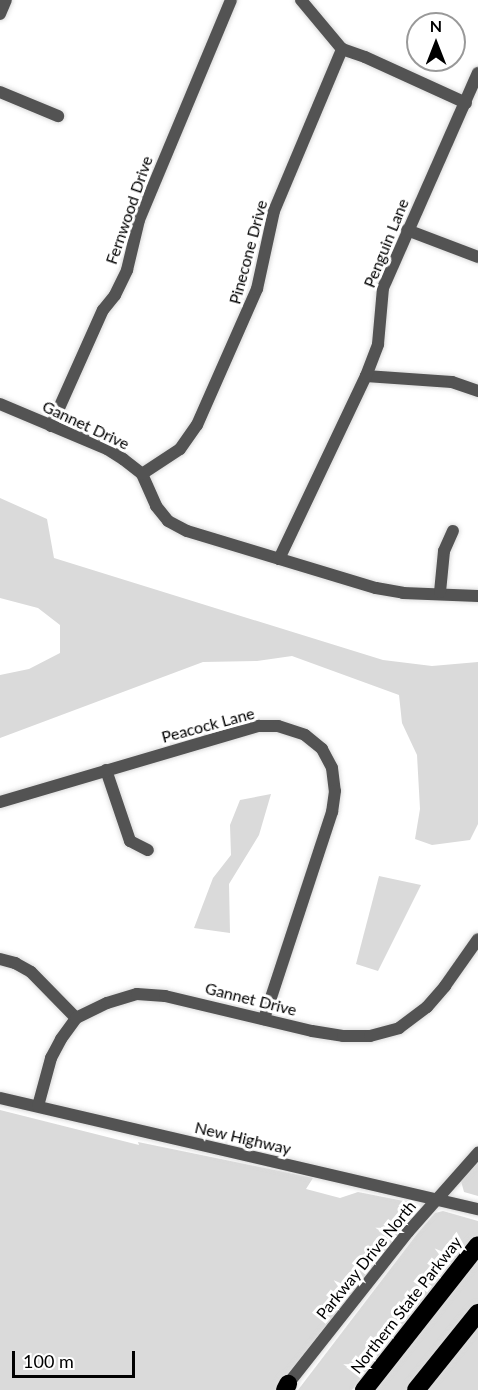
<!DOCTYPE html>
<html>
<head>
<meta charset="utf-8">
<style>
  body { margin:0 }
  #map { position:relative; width:478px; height:1390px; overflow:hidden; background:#fff; font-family:Lato,sans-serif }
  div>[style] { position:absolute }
  .green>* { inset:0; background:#dadada }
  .roads { filter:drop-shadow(0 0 2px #dbdbdb) drop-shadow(0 0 2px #dbdbdb) }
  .minor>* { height:12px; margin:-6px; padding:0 6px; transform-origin:6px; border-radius:6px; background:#535353 }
  .highway>* { height:18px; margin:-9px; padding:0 9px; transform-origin:9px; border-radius:9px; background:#000 }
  span { translate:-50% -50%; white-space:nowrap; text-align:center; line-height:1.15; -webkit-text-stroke:6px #fff; paint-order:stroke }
  .street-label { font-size:16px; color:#000 }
  .north { position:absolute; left:406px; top:12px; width:60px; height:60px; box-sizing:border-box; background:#fff; border:2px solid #999; border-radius:50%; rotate:0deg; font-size:16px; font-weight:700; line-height:24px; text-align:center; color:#000 }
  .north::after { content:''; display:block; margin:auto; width:21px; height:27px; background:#000; clip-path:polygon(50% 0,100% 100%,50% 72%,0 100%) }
  .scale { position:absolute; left:12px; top:1351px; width:123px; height:27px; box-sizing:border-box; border:3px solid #000; border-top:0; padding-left:8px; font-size:18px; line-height:21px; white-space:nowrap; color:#000; -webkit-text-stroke:4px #fff; paint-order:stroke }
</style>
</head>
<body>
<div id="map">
  <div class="green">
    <div style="clip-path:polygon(0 498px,47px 519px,54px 558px,383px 660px,432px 666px,478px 662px,478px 824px,470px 840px,432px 845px,415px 839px,420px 809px,417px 755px,402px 723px,399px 695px,292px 656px,257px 661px,203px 662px,0 738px,0 675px,29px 669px,60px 653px,60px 625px,38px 608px,0 598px)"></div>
    <div style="clip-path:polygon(271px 794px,259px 835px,229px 884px,230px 933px,194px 928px,213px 878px,231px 855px,230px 825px,240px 800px)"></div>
    <div style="clip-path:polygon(379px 876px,421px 885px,378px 971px,356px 964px)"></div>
    <div style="clip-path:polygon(0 1110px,139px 1145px,138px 1142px,313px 1178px,306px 1189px,340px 1198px,358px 1192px,409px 1202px,415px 1209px,409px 1216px,414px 1218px,277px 1390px,0 1390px)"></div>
    <div style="clip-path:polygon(478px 1160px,478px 1196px,464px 1192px,461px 1181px)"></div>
    <div style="clip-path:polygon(443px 1211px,478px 1221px,478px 1238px,352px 1390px,298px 1390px,417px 1234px,435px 1213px)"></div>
    <div style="clip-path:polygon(478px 1255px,478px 1306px,410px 1390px,368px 1390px)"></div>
    <div style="clip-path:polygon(478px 1325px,478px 1390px,424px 1390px)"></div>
  </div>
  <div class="roads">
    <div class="minor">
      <div style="left:301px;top:0;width:64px;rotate:50.1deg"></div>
      <div style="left:342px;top:49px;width:24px;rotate:19deg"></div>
      <div style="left:365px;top:57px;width:111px;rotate:24.5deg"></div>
      <div style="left:0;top:14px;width:15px;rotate:-67deg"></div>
      <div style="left:0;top:92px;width:63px;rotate:22.5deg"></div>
      <div style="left:407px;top:230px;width:76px;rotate:20.8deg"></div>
      <div style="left:366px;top:376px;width:86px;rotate:4deg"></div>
      <div style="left:452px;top:382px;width:28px;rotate:19deg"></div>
      <div style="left:0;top:404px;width:116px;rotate:22.8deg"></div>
      <div style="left:107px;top:449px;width:19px;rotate:32deg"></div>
      <div style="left:123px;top:459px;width:24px;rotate:38deg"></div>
      <div style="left:142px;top:474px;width:35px;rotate:66deg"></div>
      <div style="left:156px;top:506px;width:19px;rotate:51deg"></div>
      <div style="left:168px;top:521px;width:21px;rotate:28deg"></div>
      <div style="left:187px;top:531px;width:197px;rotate:16.8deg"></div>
      <div style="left:376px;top:588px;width:27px;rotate:10deg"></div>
      <div style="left:403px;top:593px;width:75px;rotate:2.3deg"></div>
      <div style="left:51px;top:426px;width:127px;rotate:-65.9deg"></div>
      <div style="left:103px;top:310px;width:19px;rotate:-51deg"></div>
      <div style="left:115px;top:295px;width:28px;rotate:-64deg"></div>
      <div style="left:127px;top:270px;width:51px;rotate:-76.5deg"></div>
      <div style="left:139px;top:220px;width:238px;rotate:-67.3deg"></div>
      <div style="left:142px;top:474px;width:45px;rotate:-33.3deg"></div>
      <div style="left:180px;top:449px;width:29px;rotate:-55deg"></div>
      <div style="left:197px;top:425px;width:149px;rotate:-66.2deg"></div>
      <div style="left:257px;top:289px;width:80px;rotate:-77.7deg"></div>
      <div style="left:274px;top:211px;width:176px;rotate:-67.2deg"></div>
      <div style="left:279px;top:559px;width:203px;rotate:-64.6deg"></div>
      <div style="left:366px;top:376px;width:34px;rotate:-69deg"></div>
      <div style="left:378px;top:344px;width:56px;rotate:-84.9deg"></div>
      <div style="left:383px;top:288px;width:235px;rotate:-66.2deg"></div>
      <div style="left:440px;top:592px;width:41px;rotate:-84.4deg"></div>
      <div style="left:444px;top:551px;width:22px;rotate:-66deg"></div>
      <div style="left:106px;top:770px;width:75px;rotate:71.3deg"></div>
      <div style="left:130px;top:841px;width:20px;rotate:27deg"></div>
      <div style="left:0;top:802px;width:270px;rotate:-16.4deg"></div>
      <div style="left:259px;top:726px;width:19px"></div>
      <div style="left:278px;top:726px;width:28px;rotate:18deg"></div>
      <div style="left:305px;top:735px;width:22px;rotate:39deg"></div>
      <div style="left:322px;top:749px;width:21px;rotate:62deg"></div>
      <div style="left:332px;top:768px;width:23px;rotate:83deg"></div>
      <div style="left:335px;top:791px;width:21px;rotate:98deg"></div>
      <div style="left:332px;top:812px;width:218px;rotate:108.2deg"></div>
      <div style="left:0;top:959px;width:16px;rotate:15deg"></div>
      <div style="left:15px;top:963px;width:18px;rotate:29deg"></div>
      <div style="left:31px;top:972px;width:64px;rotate:45.6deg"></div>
      <div style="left:0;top:1098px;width:491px;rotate:13.1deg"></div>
      <div style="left:38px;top:1106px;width:50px;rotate:-74.8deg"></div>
      <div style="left:51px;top:1058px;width:21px;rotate:-62deg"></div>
      <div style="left:61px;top:1039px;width:26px;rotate:-54deg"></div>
      <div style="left:76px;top:1018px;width:34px;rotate:-26deg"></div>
      <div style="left:107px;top:1003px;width:31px;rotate:-17deg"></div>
      <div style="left:137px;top:994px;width:28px;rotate:4deg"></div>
      <div style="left:165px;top:996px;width:151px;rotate:13.4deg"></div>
      <div style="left:312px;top:1031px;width:31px;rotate:9deg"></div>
      <div style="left:343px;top:1036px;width:27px"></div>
      <div style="left:370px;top:1036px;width:30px;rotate:-15deg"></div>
      <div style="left:399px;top:1028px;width:35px;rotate:-37deg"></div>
      <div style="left:427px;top:1007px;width:28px;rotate:-49deg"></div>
      <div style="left:445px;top:986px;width:57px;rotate:-54.9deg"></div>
      <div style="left:284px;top:1389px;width:200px;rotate:-51.7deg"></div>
      <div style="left:408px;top:1232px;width:106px;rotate:-48.5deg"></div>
    </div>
    <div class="highway">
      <div style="left:285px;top:1390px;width:7px;rotate:-63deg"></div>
      <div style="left:364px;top:1390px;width:184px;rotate:-51.8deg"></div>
      <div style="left:416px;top:1390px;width:99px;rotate:-51.2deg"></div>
    </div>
  </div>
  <div class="street-label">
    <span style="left:129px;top:210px;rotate:-71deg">Fernwood Drive</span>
    <span style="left:386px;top:243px;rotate:-68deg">Penguin Lane</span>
    <span style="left:248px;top:252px;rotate:-75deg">Pinecone Drive</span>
    <span style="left:86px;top:425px;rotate:25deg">Gannet Drive</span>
    <span style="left:208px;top:725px;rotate:-15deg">Peacock Lane</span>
    <span style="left:251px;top:999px;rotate:14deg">Gannet Drive</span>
    <span style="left:243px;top:1138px;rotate:13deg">New Highway</span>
    <span style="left:366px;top:1260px;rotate:-51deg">Parkway Drive North</span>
    <span style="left:406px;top:1305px;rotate:-52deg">Northern State Parkway</span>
  </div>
  <div class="north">N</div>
  <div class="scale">100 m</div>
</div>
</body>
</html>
